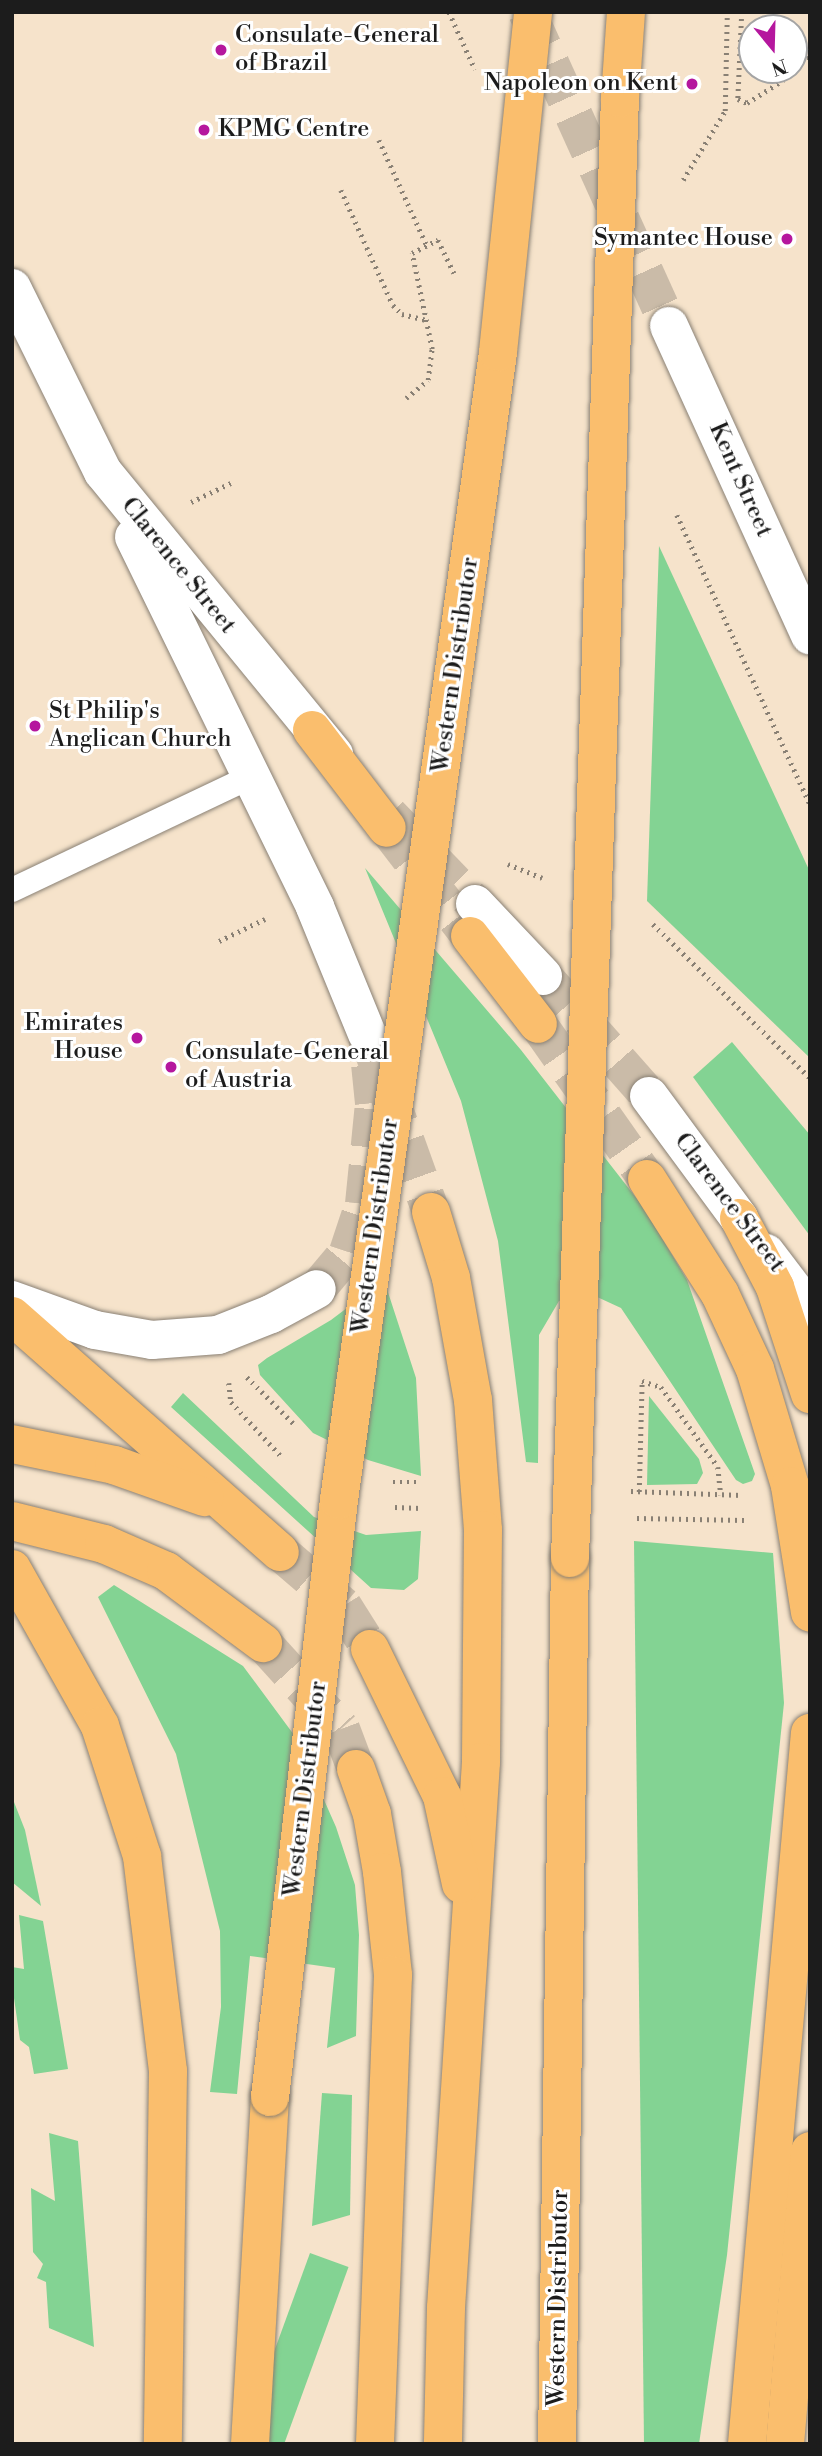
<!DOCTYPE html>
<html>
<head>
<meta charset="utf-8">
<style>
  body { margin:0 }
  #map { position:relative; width:822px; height:2456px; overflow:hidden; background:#f6e3cb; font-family:"Libre Bodoni",serif }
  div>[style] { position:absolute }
  .green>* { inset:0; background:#83d393; transform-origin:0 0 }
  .minor-tunnel>* { height:38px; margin-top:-19px; transform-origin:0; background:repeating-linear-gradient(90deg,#cabba8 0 38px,transparent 0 57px) }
  .tertiary-tunnel>* { height:38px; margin-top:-19px; transform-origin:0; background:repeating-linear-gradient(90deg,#cabba8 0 38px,transparent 0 57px) }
  .motorway-tunnel>* { height:38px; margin-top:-19px; transform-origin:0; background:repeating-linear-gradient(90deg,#cabba8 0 38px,transparent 0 57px) }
  .path>* { height:4.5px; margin-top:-2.25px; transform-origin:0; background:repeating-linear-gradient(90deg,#898074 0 2px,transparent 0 7px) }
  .roads { filter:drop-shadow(0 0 2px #898074) drop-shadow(0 0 2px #898074) }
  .service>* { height:24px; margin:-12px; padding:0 12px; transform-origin:12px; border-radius:12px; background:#fff }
  .minor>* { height:38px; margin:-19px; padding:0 19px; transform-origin:19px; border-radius:19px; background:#fff }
  .tertiary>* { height:38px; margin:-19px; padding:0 19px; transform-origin:19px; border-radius:19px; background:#fff }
  .motorway>* { height:38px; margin:-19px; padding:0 19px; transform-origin:19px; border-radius:19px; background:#fabe6d }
  .bridges { filter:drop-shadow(0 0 2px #898074) drop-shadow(0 0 2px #898074) }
  .motorway-bridge>* { height:38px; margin:-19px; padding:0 19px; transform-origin:19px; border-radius:19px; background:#fabe6d }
  .dots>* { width:19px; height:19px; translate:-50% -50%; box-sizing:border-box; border:4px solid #fff; border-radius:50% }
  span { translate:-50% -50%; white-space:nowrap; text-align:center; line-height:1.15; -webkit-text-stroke:6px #fff; paint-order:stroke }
  .poi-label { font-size:24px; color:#1c1c1c }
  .left { translate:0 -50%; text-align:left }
  .right { translate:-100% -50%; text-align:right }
  .street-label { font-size:24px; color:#1c1c1c }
  .frame { position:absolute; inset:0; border:14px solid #1c1c1c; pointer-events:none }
  .north { position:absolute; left:738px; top:14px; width:70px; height:70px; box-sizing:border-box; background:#fff; border:2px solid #a4a4a4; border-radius:50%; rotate:161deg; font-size:19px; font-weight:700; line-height:28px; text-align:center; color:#1c1c1c }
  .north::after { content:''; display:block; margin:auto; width:24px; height:32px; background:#b5179e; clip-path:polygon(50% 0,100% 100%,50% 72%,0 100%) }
</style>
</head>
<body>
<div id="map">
  <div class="green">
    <div style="clip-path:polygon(659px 546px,810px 872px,810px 1058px,647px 901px)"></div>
    <div style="clip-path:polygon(365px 868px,521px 1050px,644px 1208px,687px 1280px,755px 1474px,752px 1481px,743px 1484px,736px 1480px,621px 1308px,595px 1296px,559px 1301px,539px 1335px,538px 1463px,526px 1462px,498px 1241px,461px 1101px)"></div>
    <div style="clip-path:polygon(732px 1042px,810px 1135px,810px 1236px,693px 1077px)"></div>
    <div style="clip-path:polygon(384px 1280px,416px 1378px,421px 1476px,368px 1460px,313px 1433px,260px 1375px,258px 1365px,267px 1358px,331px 1320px)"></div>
    <div style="clip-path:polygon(183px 1393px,314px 1517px,366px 1535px,421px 1531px,418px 1579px,404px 1590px,371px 1588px,171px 1407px)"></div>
    <div style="clip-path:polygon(649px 1396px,699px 1459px,703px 1473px,697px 1484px,647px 1485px)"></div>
    <div style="clip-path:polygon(634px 1541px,773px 1553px,784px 1703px,727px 2255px,699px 2444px,644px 2444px)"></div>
    <div style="clip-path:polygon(114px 1585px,243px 1666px,297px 1739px,336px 1827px,355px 1885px,359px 1935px,356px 2036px,327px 2048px,335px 1968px,250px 1956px,237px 2094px,210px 2092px,221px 2007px,220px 1931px,176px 1754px,98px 1597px)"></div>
    <div style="clip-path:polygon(12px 1797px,25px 1830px,41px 1906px,12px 1882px)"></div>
    <div style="clip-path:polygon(19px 1915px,43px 1921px,68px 2069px,34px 2074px,29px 2047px,20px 2040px,12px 1984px,12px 1967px,24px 1969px)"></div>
    <div style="clip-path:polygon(322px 2093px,352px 2095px,350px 2215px,312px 2226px)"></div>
    <div style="clip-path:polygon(49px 2133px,78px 2141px,94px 2347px,49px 2328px,46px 2282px,37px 2278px,43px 2264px,33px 2252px,31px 2188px,55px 2201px)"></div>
    <div style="left:310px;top:2253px;width:41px;height:191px;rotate:20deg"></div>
  </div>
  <div class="minor-tunnel">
    <div style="left:527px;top:12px;width:345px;rotate:65.7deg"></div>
  </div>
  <div class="tertiary-tunnel">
    <div style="left:389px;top:815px;width:124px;rotate:46deg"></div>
    <div style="left:543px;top:976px;width:160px;rotate:48.5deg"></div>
    <div style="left:317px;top:1289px;width:48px;rotate:-50deg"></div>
    <div style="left:348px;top:1252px;width:51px;rotate:-71.6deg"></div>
    <div style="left:364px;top:1204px;width:101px;rotate:-84.3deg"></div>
    <div style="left:374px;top:1103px;width:69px;rotate:-95.8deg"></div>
  </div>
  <div class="motorway-tunnel">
    <div style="left:387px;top:828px;width:136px;rotate:52.5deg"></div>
    <div style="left:538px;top:1024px;width:189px;rotate:54.9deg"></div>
    <div style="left:367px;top:1034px;width:189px;rotate:70.2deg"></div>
    <div style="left:280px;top:1552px;width:83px;rotate:40.6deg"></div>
    <div style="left:343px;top:1606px;width:51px;rotate:57.9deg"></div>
    <div style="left:263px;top:1643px;width:116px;rotate:47.8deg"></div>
    <div style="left:341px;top:1729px;width:43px;rotate:69.4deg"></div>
  </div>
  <div class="path">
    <div style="left:449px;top:12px;width:63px;rotate:65.5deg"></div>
    <div style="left:742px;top:12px;width:87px;rotate:92.6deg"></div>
    <div style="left:738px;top:99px;width:10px;rotate:24deg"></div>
    <div style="left:747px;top:103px;width:43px;rotate:-32.6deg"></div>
    <div style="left:783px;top:80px;width:11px;rotate:-68deg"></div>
    <div style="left:794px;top:64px;width:18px;rotate:-27deg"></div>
    <div style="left:379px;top:140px;width:116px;rotate:65.6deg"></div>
    <div style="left:683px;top:180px;width:81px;rotate:-58.7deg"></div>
    <div style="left:725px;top:111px;width:99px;rotate:-88.8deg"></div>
    <div style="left:341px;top:190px;width:126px;rotate:65.7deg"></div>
    <div style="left:393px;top:305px;width:13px;rotate:45deg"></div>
    <div style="left:402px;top:314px;width:25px;rotate:14deg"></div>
    <div style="left:406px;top:398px;width:28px;rotate:-39deg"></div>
    <div style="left:428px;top:380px;width:31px;rotate:-83deg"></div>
    <div style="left:432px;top:349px;width:98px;rotate:-101.8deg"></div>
    <div style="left:412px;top:253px;width:29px;rotate:-27deg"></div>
    <div style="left:438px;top:240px;width:37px;rotate:64deg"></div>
    <div style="left:191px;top:502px;width:44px;rotate:-25.4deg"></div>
    <div style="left:677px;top:515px;width:318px;rotate:65.3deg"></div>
    <div style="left:508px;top:864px;width:37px;rotate:22deg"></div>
    <div style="left:653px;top:924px;width:220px;rotate:44.4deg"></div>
    <div style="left:219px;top:941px;width:51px;rotate:-25.6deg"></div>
    <div style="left:247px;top:1377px;width:66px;rotate:45deg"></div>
    <div style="left:229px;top:1383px;width:19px;rotate:84deg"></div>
    <div style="left:231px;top:1402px;width:75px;rotate:47.2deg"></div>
    <div style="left:393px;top:1482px;width:28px"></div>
    <div style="left:631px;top:1491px;width:111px;rotate:2.1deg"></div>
    <div style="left:639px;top:1492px;width:111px;rotate:-88.5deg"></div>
    <div style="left:642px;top:1381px;width:20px;rotate:18deg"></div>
    <div style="left:661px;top:1387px;width:98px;rotate:54.5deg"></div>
    <div style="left:718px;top:1467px;width:28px;rotate:84deg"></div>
    <div style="left:395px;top:1507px;width:26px;rotate:2deg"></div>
    <div style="left:637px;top:1518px;width:107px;rotate:1.1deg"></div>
  </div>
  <div class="roads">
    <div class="service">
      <div style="left:12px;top:890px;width:263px;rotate:-25.4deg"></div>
    </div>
    <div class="minor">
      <div style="left:669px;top:326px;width:340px;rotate:65.5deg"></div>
      <div style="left:766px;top:1253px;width:73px;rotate:52.8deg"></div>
    </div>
    <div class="tertiary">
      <div style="left:12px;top:288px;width:205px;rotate:63.7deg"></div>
      <div style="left:103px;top:472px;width:365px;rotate:50.7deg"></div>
      <div style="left:134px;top:537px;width:412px;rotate:63.9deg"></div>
      <div style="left:315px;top:907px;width:137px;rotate:67.7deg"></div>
      <div style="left:475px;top:904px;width:99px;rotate:46.6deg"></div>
      <div style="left:649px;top:1096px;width:152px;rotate:53.6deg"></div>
      <div style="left:12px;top:1300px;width:88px;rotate:19.9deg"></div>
      <div style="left:95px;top:1330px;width:58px;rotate:10deg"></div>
      <div style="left:152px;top:1340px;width:66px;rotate:-4.3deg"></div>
      <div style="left:218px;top:1335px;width:57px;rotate:-21.6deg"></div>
      <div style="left:271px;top:1314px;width:52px;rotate:-28.5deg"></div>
    </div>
    <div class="motorway">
      <div style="left:312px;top:730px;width:123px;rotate:52.6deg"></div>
      <div style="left:470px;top:936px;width:111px;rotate:52.3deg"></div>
      <div style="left:647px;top:1179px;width:136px;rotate:57.6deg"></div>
      <div style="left:720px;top:1294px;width:83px;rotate:65deg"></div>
      <div style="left:755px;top:1369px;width:122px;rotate:73.3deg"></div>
      <div style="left:790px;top:1486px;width:128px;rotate:81deg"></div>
      <div style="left:431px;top:1212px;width:69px;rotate:73.1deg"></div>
      <div style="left:451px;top:1278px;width:124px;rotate:79.8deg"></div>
      <div style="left:473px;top:1400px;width:130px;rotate:85.6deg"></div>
      <div style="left:483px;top:1530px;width:232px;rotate:90.5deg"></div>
      <div style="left:481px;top:1762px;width:547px;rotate:93.67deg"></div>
      <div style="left:446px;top:2308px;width:136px;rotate:91.3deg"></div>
      <div style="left:739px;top:1218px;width:78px;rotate:62.4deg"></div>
      <div style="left:775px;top:1287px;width:113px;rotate:71.9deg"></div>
      <div style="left:12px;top:1316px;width:357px;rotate:41.4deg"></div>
      <div style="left:12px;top:1444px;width:104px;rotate:11.6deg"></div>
      <div style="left:114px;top:1465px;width:96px;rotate:19.6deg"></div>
      <div style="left:12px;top:1521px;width:95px;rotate:14deg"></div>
      <div style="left:104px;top:1544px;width:68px;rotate:23.5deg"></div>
      <div style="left:166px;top:1571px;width:121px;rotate:36.6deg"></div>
      <div style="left:12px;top:1569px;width:180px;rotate:60.7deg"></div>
      <div style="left:100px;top:1726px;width:137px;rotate:72.1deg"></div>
      <div style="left:142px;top:1856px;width:217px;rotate:83.1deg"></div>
      <div style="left:168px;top:2071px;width:373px;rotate:90.8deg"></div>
      <div style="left:370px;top:1649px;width:164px;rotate:63.9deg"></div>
      <div style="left:442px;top:1796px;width:90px;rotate:77.8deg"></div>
      <div style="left:356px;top:1769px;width:48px;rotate:70.4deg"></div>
      <div style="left:372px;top:1814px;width:59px;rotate:80.2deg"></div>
      <div style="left:382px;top:1872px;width:104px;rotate:83.9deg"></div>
      <div style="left:393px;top:1975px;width:469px;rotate:92.2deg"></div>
      <div style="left:250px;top:2444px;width:348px;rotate:-86.7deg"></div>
      <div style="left:557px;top:2444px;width:886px;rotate:-89.16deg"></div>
      <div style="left:747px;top:2444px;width:714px;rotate:-84.94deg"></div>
      <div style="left:785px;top:2444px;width:294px;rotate:-85.1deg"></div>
    </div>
  </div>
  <div class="bridges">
    <div class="motorway-bridge">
      <div style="left:570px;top:1558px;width:1461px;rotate:-88.04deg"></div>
      <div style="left:620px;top:98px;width:86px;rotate:-86deg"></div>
      <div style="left:270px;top:2097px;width:601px;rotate:-83.41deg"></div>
      <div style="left:339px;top:1500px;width:1159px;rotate:-82.11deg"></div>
      <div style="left:498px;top:352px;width:342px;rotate:-84.1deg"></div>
    </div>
  </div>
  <div class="dots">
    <div style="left:221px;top:50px;background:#b5179e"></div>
    <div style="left:692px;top:84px;background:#b5179e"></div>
    <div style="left:204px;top:130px;background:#b5179e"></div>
    <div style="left:787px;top:239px;background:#b5179e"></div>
    <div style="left:35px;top:726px;background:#b5179e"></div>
    <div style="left:137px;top:1038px;background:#b5179e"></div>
    <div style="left:171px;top:1067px;background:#b5179e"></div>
  </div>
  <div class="poi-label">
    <span class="left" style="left:235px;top:50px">Consulate-General<br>of Brazil</span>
    <span class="right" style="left:678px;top:84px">Napoleon on Kent</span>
    <span class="left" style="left:218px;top:130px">KPMG Centre</span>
    <span class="right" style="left:773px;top:239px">Symantec House</span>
    <span class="left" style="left:49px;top:726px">St Philip's<br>Anglican Church</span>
    <span class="right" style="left:123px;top:1038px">Emirates<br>House</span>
    <span class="left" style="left:185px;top:1067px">Consulate-General<br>of Austria</span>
  </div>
  <div class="street-label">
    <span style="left:740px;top:480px;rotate:66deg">Kent Street</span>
    <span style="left:178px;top:566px;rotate:51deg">Clarence Street</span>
    <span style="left:456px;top:665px;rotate:-82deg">Western Distributor</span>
    <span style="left:729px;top:1203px;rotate:53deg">Clarence Street</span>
    <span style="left:376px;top:1226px;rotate:-82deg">Western Distributor</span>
    <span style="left:306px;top:1789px;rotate:-83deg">Western Distributor</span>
    <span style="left:559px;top:2298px;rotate:-89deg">Western Distributor</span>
  </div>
  <div class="frame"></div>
  <div class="north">N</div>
</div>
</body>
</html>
